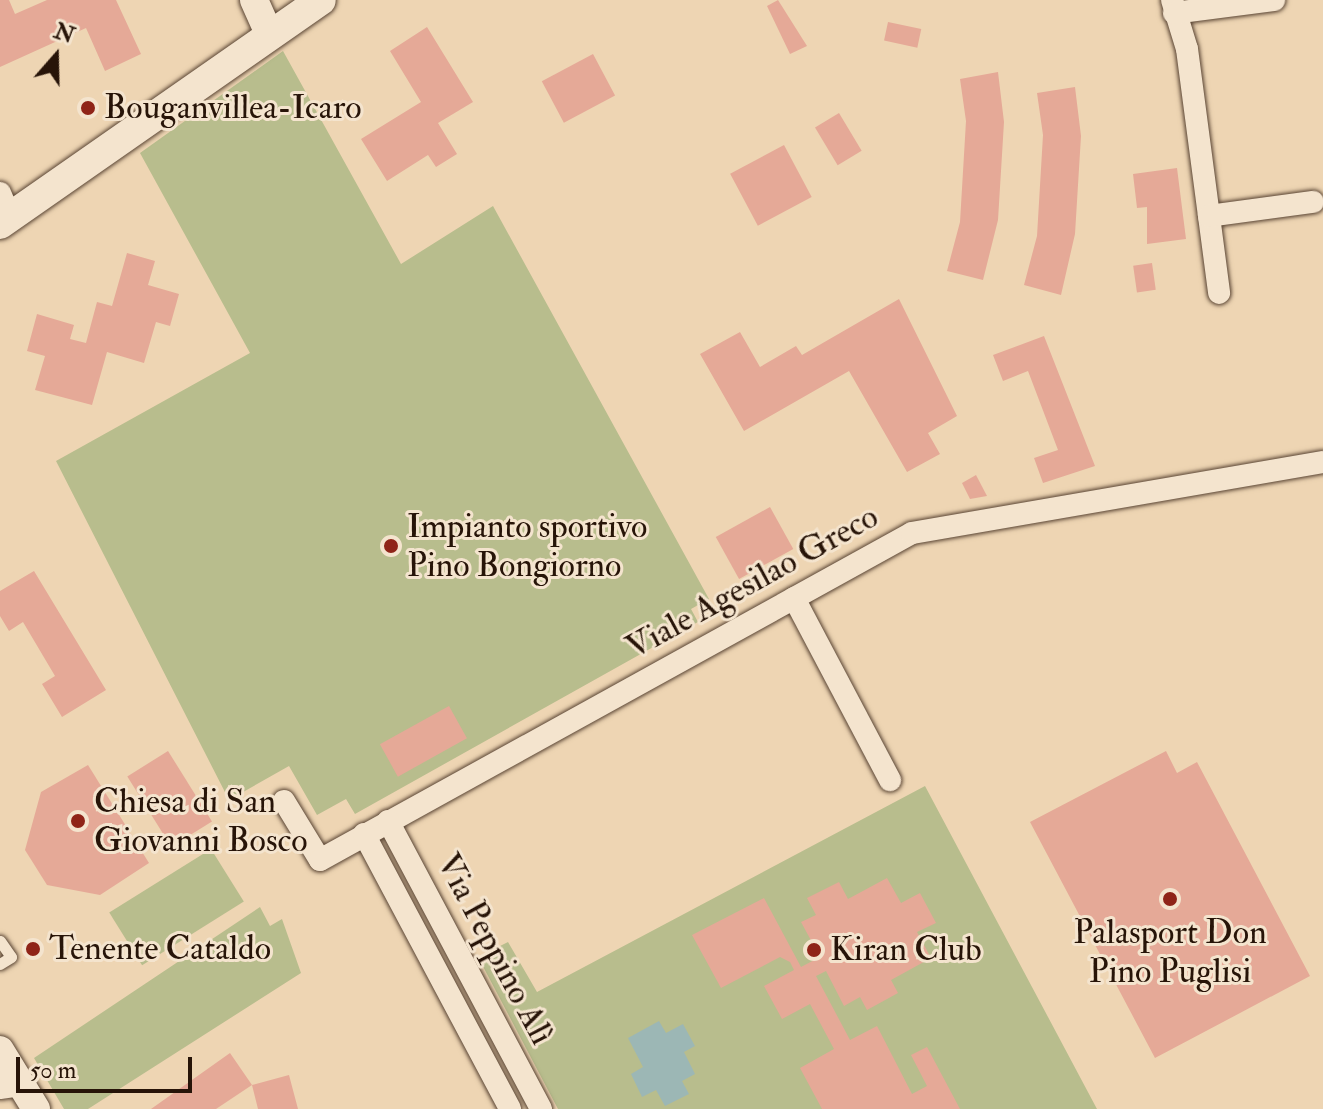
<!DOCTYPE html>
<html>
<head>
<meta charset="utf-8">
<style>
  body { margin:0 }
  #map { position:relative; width:1323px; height:1109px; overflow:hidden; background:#eed5b3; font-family:"IM FELL Double Pica",serif }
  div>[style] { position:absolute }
  .green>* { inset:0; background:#b8bd8d; transform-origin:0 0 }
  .water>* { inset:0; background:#9cb7b5 }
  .building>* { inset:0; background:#e5a997; transform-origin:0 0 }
  .roads { filter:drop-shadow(0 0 2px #594433) drop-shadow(0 0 2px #594433) }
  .service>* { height:11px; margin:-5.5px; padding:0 5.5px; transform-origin:5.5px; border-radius:5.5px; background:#f4e4ce }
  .minor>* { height:22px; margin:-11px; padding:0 11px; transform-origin:11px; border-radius:11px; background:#f4e4ce }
  .tertiary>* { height:28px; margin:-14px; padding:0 14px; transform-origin:14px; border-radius:14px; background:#f4e4ce }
  .secondary>* { height:30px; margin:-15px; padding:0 15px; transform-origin:15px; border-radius:15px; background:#f4e4ce }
  .dots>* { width:22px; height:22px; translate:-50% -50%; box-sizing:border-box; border:4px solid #f4e4ce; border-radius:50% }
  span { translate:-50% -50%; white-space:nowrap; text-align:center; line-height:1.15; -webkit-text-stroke:6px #f4e4ce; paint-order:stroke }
  .poi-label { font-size:34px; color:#271408 }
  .left { translate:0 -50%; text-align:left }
  .street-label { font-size:34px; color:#271408 }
  .north { position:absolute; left:16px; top:16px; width:80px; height:80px; -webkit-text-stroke:6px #f4e4ce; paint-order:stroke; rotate:20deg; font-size:22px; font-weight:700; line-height:32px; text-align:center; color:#271408 }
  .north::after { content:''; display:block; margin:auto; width:28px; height:36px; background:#271408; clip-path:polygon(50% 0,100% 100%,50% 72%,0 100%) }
  .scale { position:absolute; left:16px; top:1057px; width:176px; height:36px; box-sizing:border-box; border:4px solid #271408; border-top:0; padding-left:10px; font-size:24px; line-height:28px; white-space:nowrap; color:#271408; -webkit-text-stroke:6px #f4e4ce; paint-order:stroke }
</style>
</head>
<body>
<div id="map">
  <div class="green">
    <div style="clip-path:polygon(283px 51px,401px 264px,493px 206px,709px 599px,691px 609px,698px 622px,355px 814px,346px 799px,317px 815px,289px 766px,229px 800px,56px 461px,250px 353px,140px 153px)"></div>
    <div style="clip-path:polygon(925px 786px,1097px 1109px,558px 1109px,478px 957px,508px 942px,537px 992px)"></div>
    <div style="left:211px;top:849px;width:62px;height:120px;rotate:58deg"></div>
    <div style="clip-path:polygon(260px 907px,270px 926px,282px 919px,301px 973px,88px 1109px,64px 1109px,34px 1058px)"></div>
  </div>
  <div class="water">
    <div style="clip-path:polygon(659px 1021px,666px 1033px,683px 1024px,695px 1046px,684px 1052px,695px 1074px,682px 1081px,689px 1094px,665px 1106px,656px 1090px,642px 1097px,631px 1074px,643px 1067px,628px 1038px)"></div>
  </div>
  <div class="building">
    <div style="clip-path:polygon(0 0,9px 0,15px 14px,47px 0,116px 0,141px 54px,105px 71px,86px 28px,0 67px)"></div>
    <div style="clip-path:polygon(778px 0,807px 46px,790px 54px,767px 6px)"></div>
    <div style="left:888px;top:22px;width:34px;height:19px;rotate:12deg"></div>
    <div style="clip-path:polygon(427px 27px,473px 102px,438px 123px,457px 154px,436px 167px,428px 155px,387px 181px,361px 139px,421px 102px,390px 51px)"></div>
    <div style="left:593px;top:54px;width:47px;height:58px;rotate:62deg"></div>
    <div style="clip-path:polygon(998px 72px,1004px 122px,998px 220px,983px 280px,947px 271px,960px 222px,966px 121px,960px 79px)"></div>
    <div style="clip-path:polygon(1075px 87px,1081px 136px,1075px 234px,1061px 295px,1024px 285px,1037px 236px,1043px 135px,1037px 93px)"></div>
    <div style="left:839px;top:113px;width:44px;height:28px;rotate:59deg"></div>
    <div style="left:784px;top:145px;width:59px;height:61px;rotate:62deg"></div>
    <div style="clip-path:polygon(1177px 168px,1186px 239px,1147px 244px,1147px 207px,1137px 208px,1133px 174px)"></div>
    <div style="clip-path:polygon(127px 253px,155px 261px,148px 285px,179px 294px,170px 326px,156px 322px,144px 363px,107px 352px,92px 405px,35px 390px,45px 356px,27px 351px,37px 314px,74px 325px,70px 339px,86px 343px,97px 302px,112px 306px)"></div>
    <div style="left:1152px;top:263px;width:27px;height:19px;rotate:82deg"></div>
    <div style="clip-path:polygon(899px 299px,957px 416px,928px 433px,940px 454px,907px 472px,849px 371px,744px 431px,700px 354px,740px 332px,760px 367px,796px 346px,802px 355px)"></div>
    <div style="clip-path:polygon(1044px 336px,1095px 466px,1043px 483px,1034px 458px,1058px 450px,1028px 371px,1003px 381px,993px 355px)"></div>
    <div style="clip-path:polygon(976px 475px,987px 496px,970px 499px,962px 483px)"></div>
    <div style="left:770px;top:507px;width:48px;height:62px;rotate:61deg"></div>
    <div style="clip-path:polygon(34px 571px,106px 690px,62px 717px,42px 684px,55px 676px,23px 622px,9px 631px,0 616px,0 591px)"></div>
    <div style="left:449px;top:706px;width:37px;height:79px;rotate:61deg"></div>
    <div style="left:168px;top:751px;width:83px;height:48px;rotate:58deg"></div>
    <div style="clip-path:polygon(1166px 751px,1177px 773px,1197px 762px,1310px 976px,1155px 1058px,1030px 822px)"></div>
    <div style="clip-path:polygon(88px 765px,149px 863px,100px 895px,47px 885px,25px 850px,41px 792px)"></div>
    <div style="clip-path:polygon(887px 878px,901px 903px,920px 893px,936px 923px,917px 932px,931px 958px,891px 980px,898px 993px,867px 1010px,860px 997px,844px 1006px,826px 971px,816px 976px,850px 1040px,877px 1026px,912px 1094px,927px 1086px,911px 1055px,927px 1047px,960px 1109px,822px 1109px,800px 1068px,834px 1049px,810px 1004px,782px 1019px,764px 986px,794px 970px,790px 962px,780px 957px,721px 988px,692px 935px,764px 898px,801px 967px,820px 957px,801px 922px,816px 915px,807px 898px,839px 882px,848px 899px)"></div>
    <div style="clip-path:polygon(230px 1053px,252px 1085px,289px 1075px,298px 1109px,258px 1109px,252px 1085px,216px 1109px,151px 1109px)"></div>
  </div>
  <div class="roads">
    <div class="service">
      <div style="left:0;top:941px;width:19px;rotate:55deg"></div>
      <div style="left:11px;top:957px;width:13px;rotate:148deg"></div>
    </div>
    <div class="minor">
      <div style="left:1172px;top:0;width:51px;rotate:73deg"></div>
      <div style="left:1187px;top:49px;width:246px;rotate:82.5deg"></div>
      <div style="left:1174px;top:13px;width:101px;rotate:-7.4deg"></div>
      <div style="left:0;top:193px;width:25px;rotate:67deg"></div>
      <div style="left:1209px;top:216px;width:105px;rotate:-7.7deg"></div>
      <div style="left:794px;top:598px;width:206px;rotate:62.2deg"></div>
      <div style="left:284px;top:801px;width:69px;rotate:58.6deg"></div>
      <div style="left:320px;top:860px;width:676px;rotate:-28.91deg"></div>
      <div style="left:912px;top:533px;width:417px;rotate:-9.8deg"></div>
      <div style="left:388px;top:821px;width:326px;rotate:62deg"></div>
      <div style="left:364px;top:834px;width:311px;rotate:62deg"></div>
      <div style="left:0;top:1088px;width:21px;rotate:-8deg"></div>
    </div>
    <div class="tertiary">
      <div style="left:254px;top:0;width:34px;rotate:66deg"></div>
      <div style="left:0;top:1050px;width:69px;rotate:58.6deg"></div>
    </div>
    <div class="secondary">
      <div style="left:0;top:224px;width:391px;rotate:-34.9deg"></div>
    </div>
  </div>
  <div class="dots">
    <div style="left:88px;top:108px;background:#8f2418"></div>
    <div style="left:391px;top:546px;background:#8f2418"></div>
    <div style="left:78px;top:821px;background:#8f2418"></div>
    <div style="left:1170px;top:899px;background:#8f2418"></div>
    <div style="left:33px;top:949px;background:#8f2418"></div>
    <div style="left:814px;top:950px;background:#8f2418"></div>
  </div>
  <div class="poi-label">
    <span class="left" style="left:104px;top:108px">Bouganvillea-Icaro</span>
    <span class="left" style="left:407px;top:546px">Impianto sportivo<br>Pino Bongiorno</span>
    <span class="left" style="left:94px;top:821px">Chiesa di San<br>Giovanni Bosco</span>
    <span style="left:1170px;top:952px">Palasport Don<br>Pino Puglisi</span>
    <span class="left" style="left:49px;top:949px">Tenente Cataldo</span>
    <span class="left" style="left:830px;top:950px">Kiran Club</span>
  </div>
  <div class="street-label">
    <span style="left:752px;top:582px;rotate:-29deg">Viale Agesilao Greco</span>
    <span style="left:495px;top:949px;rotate:62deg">Via Peppino Alì</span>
  </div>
  <div class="north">N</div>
  <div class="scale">50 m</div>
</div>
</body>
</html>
